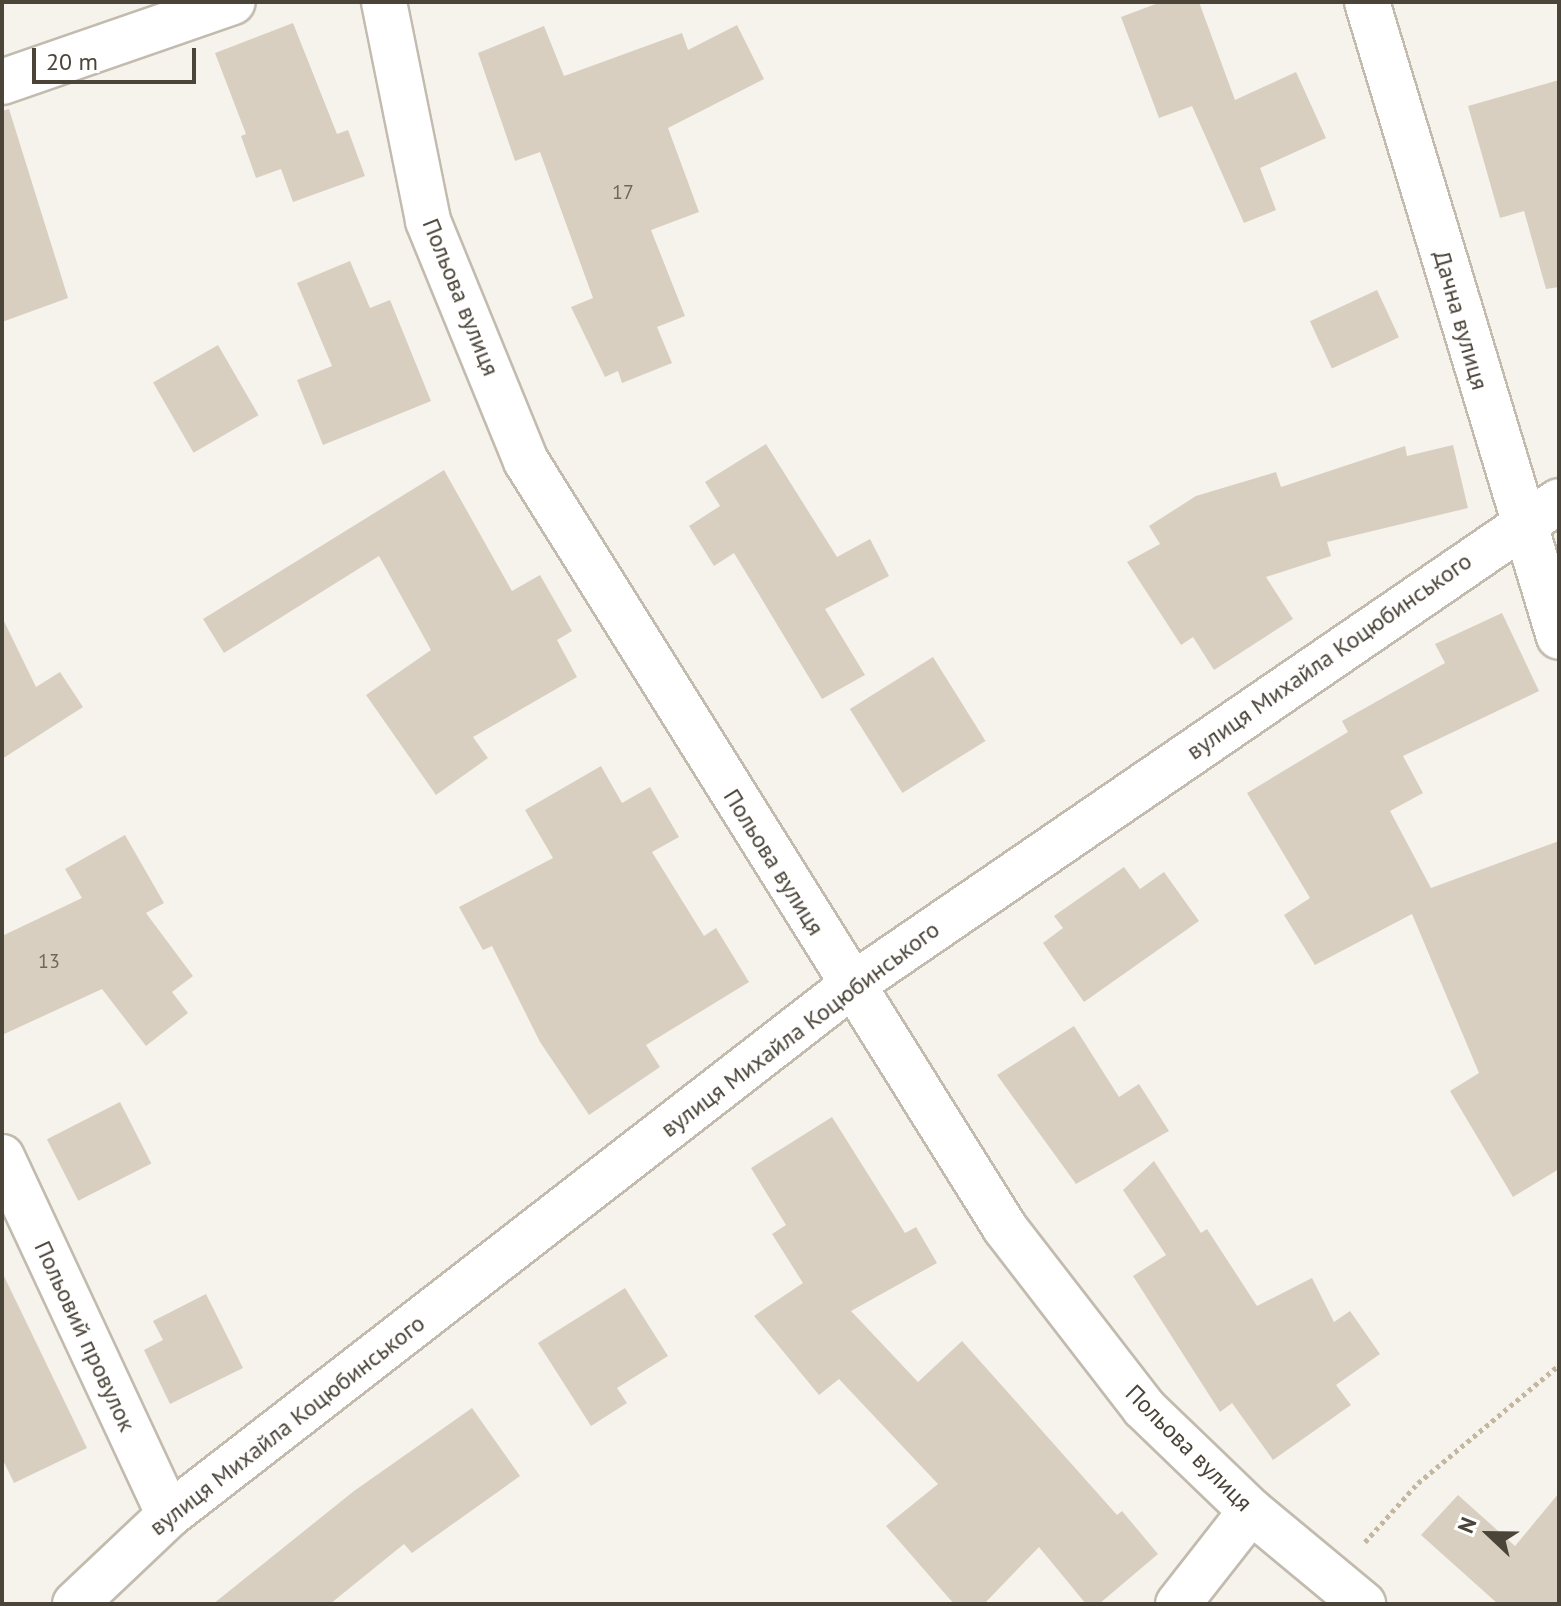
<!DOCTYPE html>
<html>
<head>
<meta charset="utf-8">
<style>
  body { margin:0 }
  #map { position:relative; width:1561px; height:1606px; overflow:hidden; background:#f6f3ec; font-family:"PT Sans",sans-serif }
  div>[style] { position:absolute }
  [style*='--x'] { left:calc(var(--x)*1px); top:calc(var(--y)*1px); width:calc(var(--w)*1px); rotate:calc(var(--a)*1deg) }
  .building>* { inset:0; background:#d8cfc1; transform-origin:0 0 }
  .path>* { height:5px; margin-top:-2.5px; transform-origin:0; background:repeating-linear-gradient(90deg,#c4b79f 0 4px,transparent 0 8px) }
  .roads { filter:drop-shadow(2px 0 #c2bbae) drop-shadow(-2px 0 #c2bbae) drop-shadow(0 2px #c2bbae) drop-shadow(0 -2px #c2bbae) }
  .minor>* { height:44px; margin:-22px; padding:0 22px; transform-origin:22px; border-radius:22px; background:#fff }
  span { translate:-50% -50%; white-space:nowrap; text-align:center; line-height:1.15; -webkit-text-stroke:8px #fff; paint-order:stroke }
  .number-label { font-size:20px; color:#6e675b }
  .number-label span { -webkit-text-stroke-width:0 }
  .street-label { font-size:24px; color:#4b4439 }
  .frame { position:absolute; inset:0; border:4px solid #4b4439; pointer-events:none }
  .north { position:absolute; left:1449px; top:1494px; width:80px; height:80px; -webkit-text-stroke:6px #fff; paint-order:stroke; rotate:292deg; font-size:22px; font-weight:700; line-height:32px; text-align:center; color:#4b4439 }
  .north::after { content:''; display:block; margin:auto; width:28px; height:36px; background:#4b4439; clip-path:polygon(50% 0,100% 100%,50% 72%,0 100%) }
  .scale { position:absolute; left:32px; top:48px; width:164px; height:36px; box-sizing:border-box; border:4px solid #4b4439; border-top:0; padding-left:10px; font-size:24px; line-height:28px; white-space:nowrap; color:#4b4439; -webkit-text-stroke:6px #fff; paint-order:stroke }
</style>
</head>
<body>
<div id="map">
  <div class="building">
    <i style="clip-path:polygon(1161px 2px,1199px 2px,1235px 100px,1296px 72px,1326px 138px,1260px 168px,1276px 210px,1244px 223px,1192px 106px,1159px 118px,1121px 17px)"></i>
    <i style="clip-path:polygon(293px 23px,337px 134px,348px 130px,365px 176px,293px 202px,281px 169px,256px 178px,241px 136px,246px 134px,215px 53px)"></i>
    <i style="clip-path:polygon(737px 25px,764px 79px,668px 128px,699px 212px,651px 230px,685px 316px,657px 327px,672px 363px,622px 383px,618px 371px,605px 377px,571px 307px,593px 298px,540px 152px,515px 161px,478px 53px,544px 26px,564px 76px,682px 33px,688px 50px)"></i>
    <i style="clip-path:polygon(1559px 80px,1559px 287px,1546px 289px,1524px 211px,1500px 218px,1468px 106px)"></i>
    <i style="clip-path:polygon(9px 109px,68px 298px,2px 322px,2px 111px)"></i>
    <i style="clip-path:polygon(350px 261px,370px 308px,390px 300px,431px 401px,323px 445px,297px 380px,332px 366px,297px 283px)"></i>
    <i style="left:1377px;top:290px;width:52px;height:74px;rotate:65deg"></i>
    <i style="left:218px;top:345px;width:81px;height:75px;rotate:60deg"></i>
    <i style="clip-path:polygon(766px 444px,837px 557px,870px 539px,889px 576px,825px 609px,865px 675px,822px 699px,734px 553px,714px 566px,689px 526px,720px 506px,705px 482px)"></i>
    <i style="clip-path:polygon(1453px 445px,1468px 508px,1327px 542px,1331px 556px,1266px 577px,1293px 619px,1214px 670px,1193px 637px,1181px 645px,1127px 562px,1160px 544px,1149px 526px,1196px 496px,1276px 472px,1281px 487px,1405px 446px,1407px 456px)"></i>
    <i style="clip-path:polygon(444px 470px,512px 591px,540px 575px,572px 631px,557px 640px,577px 677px,473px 737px,488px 758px,436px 795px,366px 695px,431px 650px,379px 556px,224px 653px,203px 619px)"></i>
    <i style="clip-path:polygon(1502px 613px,1539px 691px,1403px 756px,1423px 793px,1390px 811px,1431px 888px,1559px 841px,1559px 1169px,1513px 1197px,1450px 1091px,1479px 1073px,1412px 914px,1315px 965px,1284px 915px,1310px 898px,1247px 793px,1348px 732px,1342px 721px,1445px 663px,1435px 644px)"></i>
    <i style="clip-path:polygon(2px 617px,36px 687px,60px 672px,83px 707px,2px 759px)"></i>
    <i style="left:933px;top:657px;width:99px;height:98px;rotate:58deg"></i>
    <i style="clip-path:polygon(601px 766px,622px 803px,650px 787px,679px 837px,652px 852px,704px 936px,716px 928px,749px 982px,646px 1045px,660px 1067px,589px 1115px,540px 1042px,492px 946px,483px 950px,459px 907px,553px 858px,525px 810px)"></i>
    <i style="clip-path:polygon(125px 835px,164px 903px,146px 913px,193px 976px,172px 992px,188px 1013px,146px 1046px,102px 989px,2px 1035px,2px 936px,82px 898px,65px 869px)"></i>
    <i style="clip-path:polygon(1124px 867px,1140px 889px,1164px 872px,1199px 921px,1084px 1002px,1043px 943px,1063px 928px,1054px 916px)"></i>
    <i style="clip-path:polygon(1074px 1026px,1119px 1097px,1139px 1084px,1169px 1131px,1076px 1184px,997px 1075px)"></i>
    <i style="left:120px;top:1102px;width:69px;height:82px;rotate:63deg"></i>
    <i style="clip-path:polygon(832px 1117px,905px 1233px,916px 1227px,937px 1263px,851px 1311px,918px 1382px,962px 1341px,1117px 1515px,1122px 1511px,1158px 1554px,1099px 1604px,1086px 1604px,1039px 1547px,984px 1604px,954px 1604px,886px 1526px,938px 1484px,839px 1379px,819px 1395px,754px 1316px,803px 1283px,772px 1234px,786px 1225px,751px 1168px)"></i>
    <i style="clip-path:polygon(1154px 1161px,1201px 1233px,1207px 1229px,1257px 1306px,1312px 1278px,1334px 1322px,1350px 1311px,1380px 1354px,1336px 1385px,1351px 1405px,1273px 1460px,1232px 1403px,1220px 1412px,1133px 1276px,1166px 1255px,1123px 1190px)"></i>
    <i style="clip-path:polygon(2px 1272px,87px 1448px,14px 1483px,2px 1458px)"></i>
    <i style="clip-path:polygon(625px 1288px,668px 1356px,617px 1388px,627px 1403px,591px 1426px,538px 1343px)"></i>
    <i style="clip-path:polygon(206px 1294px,243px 1368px,170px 1404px,144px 1350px,163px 1340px,153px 1321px)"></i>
    <i style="clip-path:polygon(472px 1408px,520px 1476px,412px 1553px,404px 1544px,330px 1604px,213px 1604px,354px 1491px)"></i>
    <i style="clip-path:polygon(1559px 1493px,1559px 1604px,1498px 1604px,1421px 1535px,1458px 1495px,1515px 1546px)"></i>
  </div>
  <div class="path">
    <i style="--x:1365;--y:1542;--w:79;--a:-48.1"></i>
    <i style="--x:1418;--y:1483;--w:184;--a:-39.9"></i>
  </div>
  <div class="roads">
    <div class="minor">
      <i style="--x:384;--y:2;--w:223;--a:78.6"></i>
      <i style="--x:428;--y:221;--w:259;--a:67.8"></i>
      <i style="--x:526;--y:461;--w:904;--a:58.01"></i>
      <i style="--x:1005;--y:1228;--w:227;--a:52.3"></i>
      <i style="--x:1144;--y:1408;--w:149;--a:43.9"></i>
      <i style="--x:1251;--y:1511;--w:146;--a:39.7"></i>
      <i style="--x:1367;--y:2;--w:663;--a:73.18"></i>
      <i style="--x:2;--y:82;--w:244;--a:-19.1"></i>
      <i style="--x:2;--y:1157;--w:395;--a:65"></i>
      <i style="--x:75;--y:1604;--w:129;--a:-43.4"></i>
      <i style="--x:169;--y:1515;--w:863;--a:-37.8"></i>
      <i style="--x:851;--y:986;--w:858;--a:-34.41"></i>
      <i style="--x:1178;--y:1604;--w:118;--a:-51.9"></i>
    </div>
  </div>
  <div class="number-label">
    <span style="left:623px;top:192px">17</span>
    <span style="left:49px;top:961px">13</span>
  </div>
  <div class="street-label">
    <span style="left:461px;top:297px;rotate:68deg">Польова вулиця</span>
    <span style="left:1461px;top:320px;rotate:74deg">Дачна вулиця</span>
    <span style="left:1329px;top:656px;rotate:-35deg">вулиця Михайла Коцюбинського</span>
    <span style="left:774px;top:862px;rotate:58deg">Польова вулиця</span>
    <span style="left:800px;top:1029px;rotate:-37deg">вулиця Михайла Коцюбинського</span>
    <span style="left:85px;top:1336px;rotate:65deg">Польовий провулок</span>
    <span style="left:287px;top:1425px;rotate:-38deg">вулиця Михайла Коцюбинського</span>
    <span style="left:1189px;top:1448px;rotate:45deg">Польова вулиця</span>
  </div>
  <div class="frame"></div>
  <div class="north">N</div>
  <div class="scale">20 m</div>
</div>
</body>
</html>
